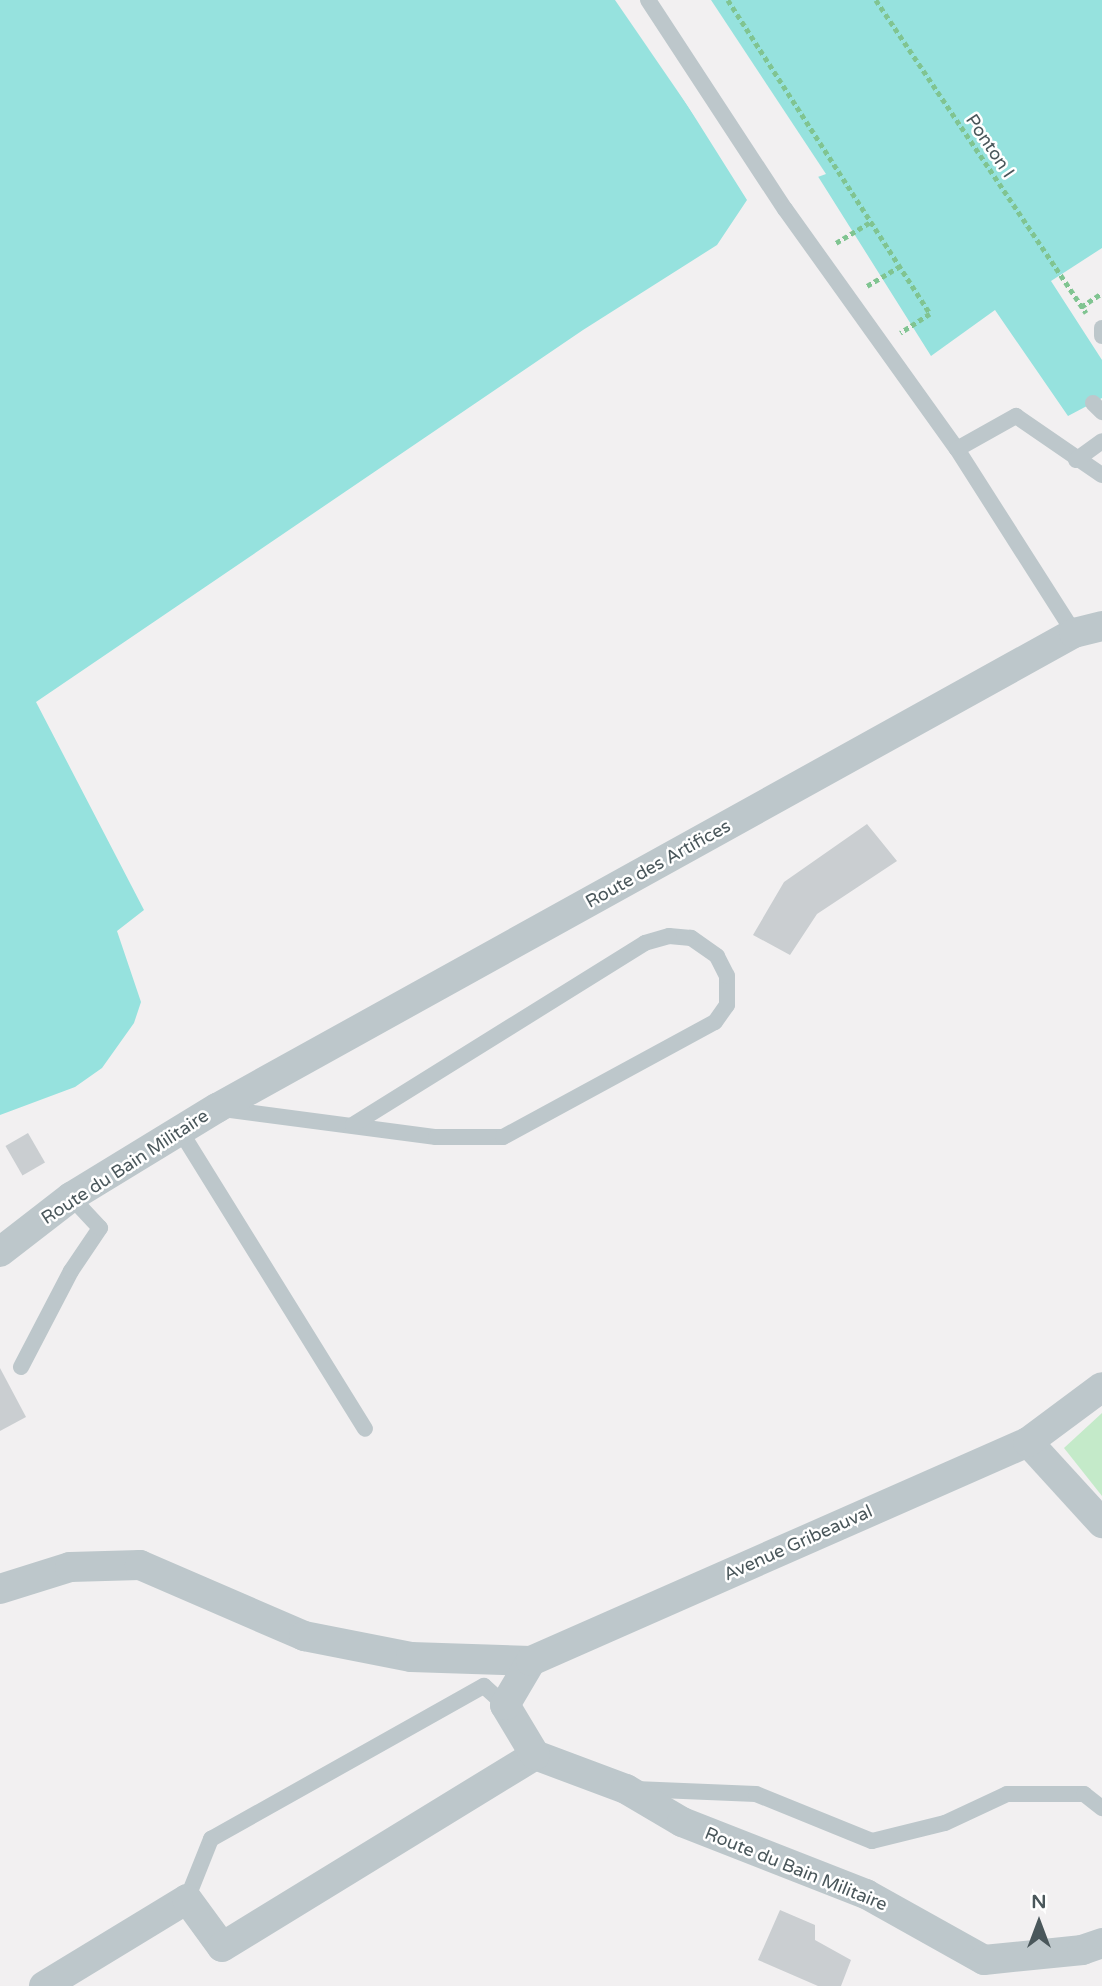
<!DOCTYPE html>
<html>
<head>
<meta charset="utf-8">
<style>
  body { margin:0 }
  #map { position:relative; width:1102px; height:1986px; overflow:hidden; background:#f2f0f1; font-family:"Varela Round",sans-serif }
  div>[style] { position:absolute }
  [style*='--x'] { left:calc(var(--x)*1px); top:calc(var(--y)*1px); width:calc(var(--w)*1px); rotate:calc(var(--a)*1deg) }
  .green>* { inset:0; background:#c4eac9 }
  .water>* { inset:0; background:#96e2de }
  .pier>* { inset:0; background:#f2f0f1 }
  .building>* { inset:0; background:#caced1; transform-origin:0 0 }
  .path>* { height:4.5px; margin-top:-2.25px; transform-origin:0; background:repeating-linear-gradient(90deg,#80c491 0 5px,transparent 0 8.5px) }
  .lane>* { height:16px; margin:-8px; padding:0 8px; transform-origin:8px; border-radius:8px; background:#bdc7cb }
  .street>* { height:30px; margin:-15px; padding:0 15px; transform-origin:15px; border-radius:15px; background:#bdc7cb }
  span { translate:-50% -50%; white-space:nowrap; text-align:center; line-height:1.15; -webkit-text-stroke:5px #fff; paint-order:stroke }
  .street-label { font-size:18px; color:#4a575b }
  .north { position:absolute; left:1004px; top:1888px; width:70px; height:70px; -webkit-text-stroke:5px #fff; paint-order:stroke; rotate:0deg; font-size:19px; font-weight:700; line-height:28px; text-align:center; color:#4a575b }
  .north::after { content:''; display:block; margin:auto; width:24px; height:32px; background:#4a575b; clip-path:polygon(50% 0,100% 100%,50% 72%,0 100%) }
</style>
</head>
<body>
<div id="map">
  <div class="green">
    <i style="clip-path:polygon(1102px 1413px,1102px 1496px,1064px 1448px)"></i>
  </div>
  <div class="water">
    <i style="clip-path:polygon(0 0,621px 0,747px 200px,717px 245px,583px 330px,36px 702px,144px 910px,117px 931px,141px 1002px,134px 1023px,102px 1068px,75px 1087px,0 1115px)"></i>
    <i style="clip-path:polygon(707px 0,1102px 0,1102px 248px,1051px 281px,1102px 360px,1102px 398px,1068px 416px,995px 310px,931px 356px)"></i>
  </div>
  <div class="pier">
    <i style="clip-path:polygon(615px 0,625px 0,644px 26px,751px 198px)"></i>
    <i style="clip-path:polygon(703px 0,711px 0,826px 174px,815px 178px)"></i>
  </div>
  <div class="building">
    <i style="clip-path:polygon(867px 824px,897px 861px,817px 914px,790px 955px,753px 935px,784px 882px)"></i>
    <i style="left:28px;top:1133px;width:34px;height:26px;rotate:60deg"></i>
    <i style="clip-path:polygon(0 1368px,26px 1417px,0 1431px)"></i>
    <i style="clip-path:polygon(780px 1910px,815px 1925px,815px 1940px,851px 1960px,841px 1986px,818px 1986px,758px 1960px)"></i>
  </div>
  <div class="path">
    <i style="--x:728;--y:0;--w:373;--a:57.2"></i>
    <i style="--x:930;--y:314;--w:35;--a:147"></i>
    <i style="--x:876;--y:0;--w:377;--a:56.1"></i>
    <i style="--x:836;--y:243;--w:42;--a:-31.4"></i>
    <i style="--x:867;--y:286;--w:39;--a:-31"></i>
    <i style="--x:1081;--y:307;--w:25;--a:-34"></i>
  </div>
  <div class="lane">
    <i style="--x:648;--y:0;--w:250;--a:56.8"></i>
    <i style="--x:785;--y:209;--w:295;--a:54.4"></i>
    <i style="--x:957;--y:449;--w:218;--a:57.5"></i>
    <i style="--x:1102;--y:328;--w:8;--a:90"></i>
    <i style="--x:1093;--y:403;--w:13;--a:45"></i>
    <i style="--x:957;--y:449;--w:68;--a:-29.2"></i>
    <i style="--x:1016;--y:416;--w:104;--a:34.5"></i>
    <i style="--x:1076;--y:460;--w:32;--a:-36"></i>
    <i style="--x:223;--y:1109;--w:215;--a:7.5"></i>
    <i style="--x:436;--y:1137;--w:67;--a:0"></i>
    <i style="--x:503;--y:1137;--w:241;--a:-28.5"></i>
    <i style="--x:715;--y:1022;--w:21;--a:-55"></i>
    <i style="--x:727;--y:1005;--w:29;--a:-90"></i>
    <i style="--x:727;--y:976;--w:22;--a:-117"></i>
    <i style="--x:717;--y:956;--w:32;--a:-145"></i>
    <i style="--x:691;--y:938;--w:22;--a:-175"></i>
    <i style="--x:669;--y:936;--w:25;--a:164"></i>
    <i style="--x:645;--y:943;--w:344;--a:148.1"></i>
    <i style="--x:181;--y:1132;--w:349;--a:58.2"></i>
    <i style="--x:21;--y:1367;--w:108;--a:-62.5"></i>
    <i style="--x:71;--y:1271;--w:52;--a:-56"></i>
    <i style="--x:100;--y:1228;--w:42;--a:-133.1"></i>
    <i style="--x:635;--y:1789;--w:121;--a:2.4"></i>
    <i style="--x:756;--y:1794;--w:125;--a:22.1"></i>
    <i style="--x:872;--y:1841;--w:75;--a:-13.9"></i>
    <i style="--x:945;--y:1823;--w:68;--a:-25.1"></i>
    <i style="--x:1007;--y:1794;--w:77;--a:0"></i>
    <i style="--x:1084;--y:1794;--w:23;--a:38"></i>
    <i style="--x:187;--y:1899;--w:65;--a:-68.2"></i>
    <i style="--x:211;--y:1839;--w:313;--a:-29.3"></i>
    <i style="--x:484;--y:1686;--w:28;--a:42"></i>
  </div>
  <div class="street">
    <i style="--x:0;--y:1252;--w:90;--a:-37.8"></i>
    <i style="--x:71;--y:1197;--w:171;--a:-31.4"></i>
    <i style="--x:217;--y:1108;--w:980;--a:-29"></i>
    <i style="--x:1074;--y:633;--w:29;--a:-14"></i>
    <i style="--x:1028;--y:1442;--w:110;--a:47.6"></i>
    <i style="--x:0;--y:1589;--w:73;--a:-17.4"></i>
    <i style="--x:70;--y:1567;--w:70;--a:-1.6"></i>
    <i style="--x:140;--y:1565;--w:179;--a:23.4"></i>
    <i style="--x:304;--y:1636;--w:109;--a:11.1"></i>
    <i style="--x:411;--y:1657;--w:120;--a:1.9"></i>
    <i style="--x:535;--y:1755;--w:97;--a:20.5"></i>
    <i style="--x:626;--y:1789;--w:65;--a:30.5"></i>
    <i style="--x:682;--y:1822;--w:198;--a:21.4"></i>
    <i style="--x:866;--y:1894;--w:135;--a:29.2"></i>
    <i style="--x:984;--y:1960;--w:99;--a:-5.8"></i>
    <i style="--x:1082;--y:1950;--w:21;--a:-19"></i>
    <i style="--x:44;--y:1986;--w:167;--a:-31.3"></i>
    <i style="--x:187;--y:1899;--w:59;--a:53.9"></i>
    <i style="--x:222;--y:1947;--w:367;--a:-31.5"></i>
    <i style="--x:535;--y:1755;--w:58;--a:-121"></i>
    <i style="--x:505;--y:1705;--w:51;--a:-59.4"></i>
    <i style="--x:531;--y:1661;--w:543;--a:-23.78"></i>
    <i style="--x:1028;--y:1442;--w:92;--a:-36.6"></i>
  </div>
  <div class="street-label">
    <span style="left:990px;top:146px;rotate:56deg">Ponton I</span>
    <span style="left:658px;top:864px;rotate:-29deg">Route des Artifices</span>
    <span style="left:125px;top:1167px;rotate:-33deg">Route du Bain Militaire</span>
    <span style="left:798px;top:1543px;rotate:-24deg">Avenue Gribeauval</span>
    <span style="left:796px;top:1869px;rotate:22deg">Route du Bain Militaire</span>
  </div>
  <div class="north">N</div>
</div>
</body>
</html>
